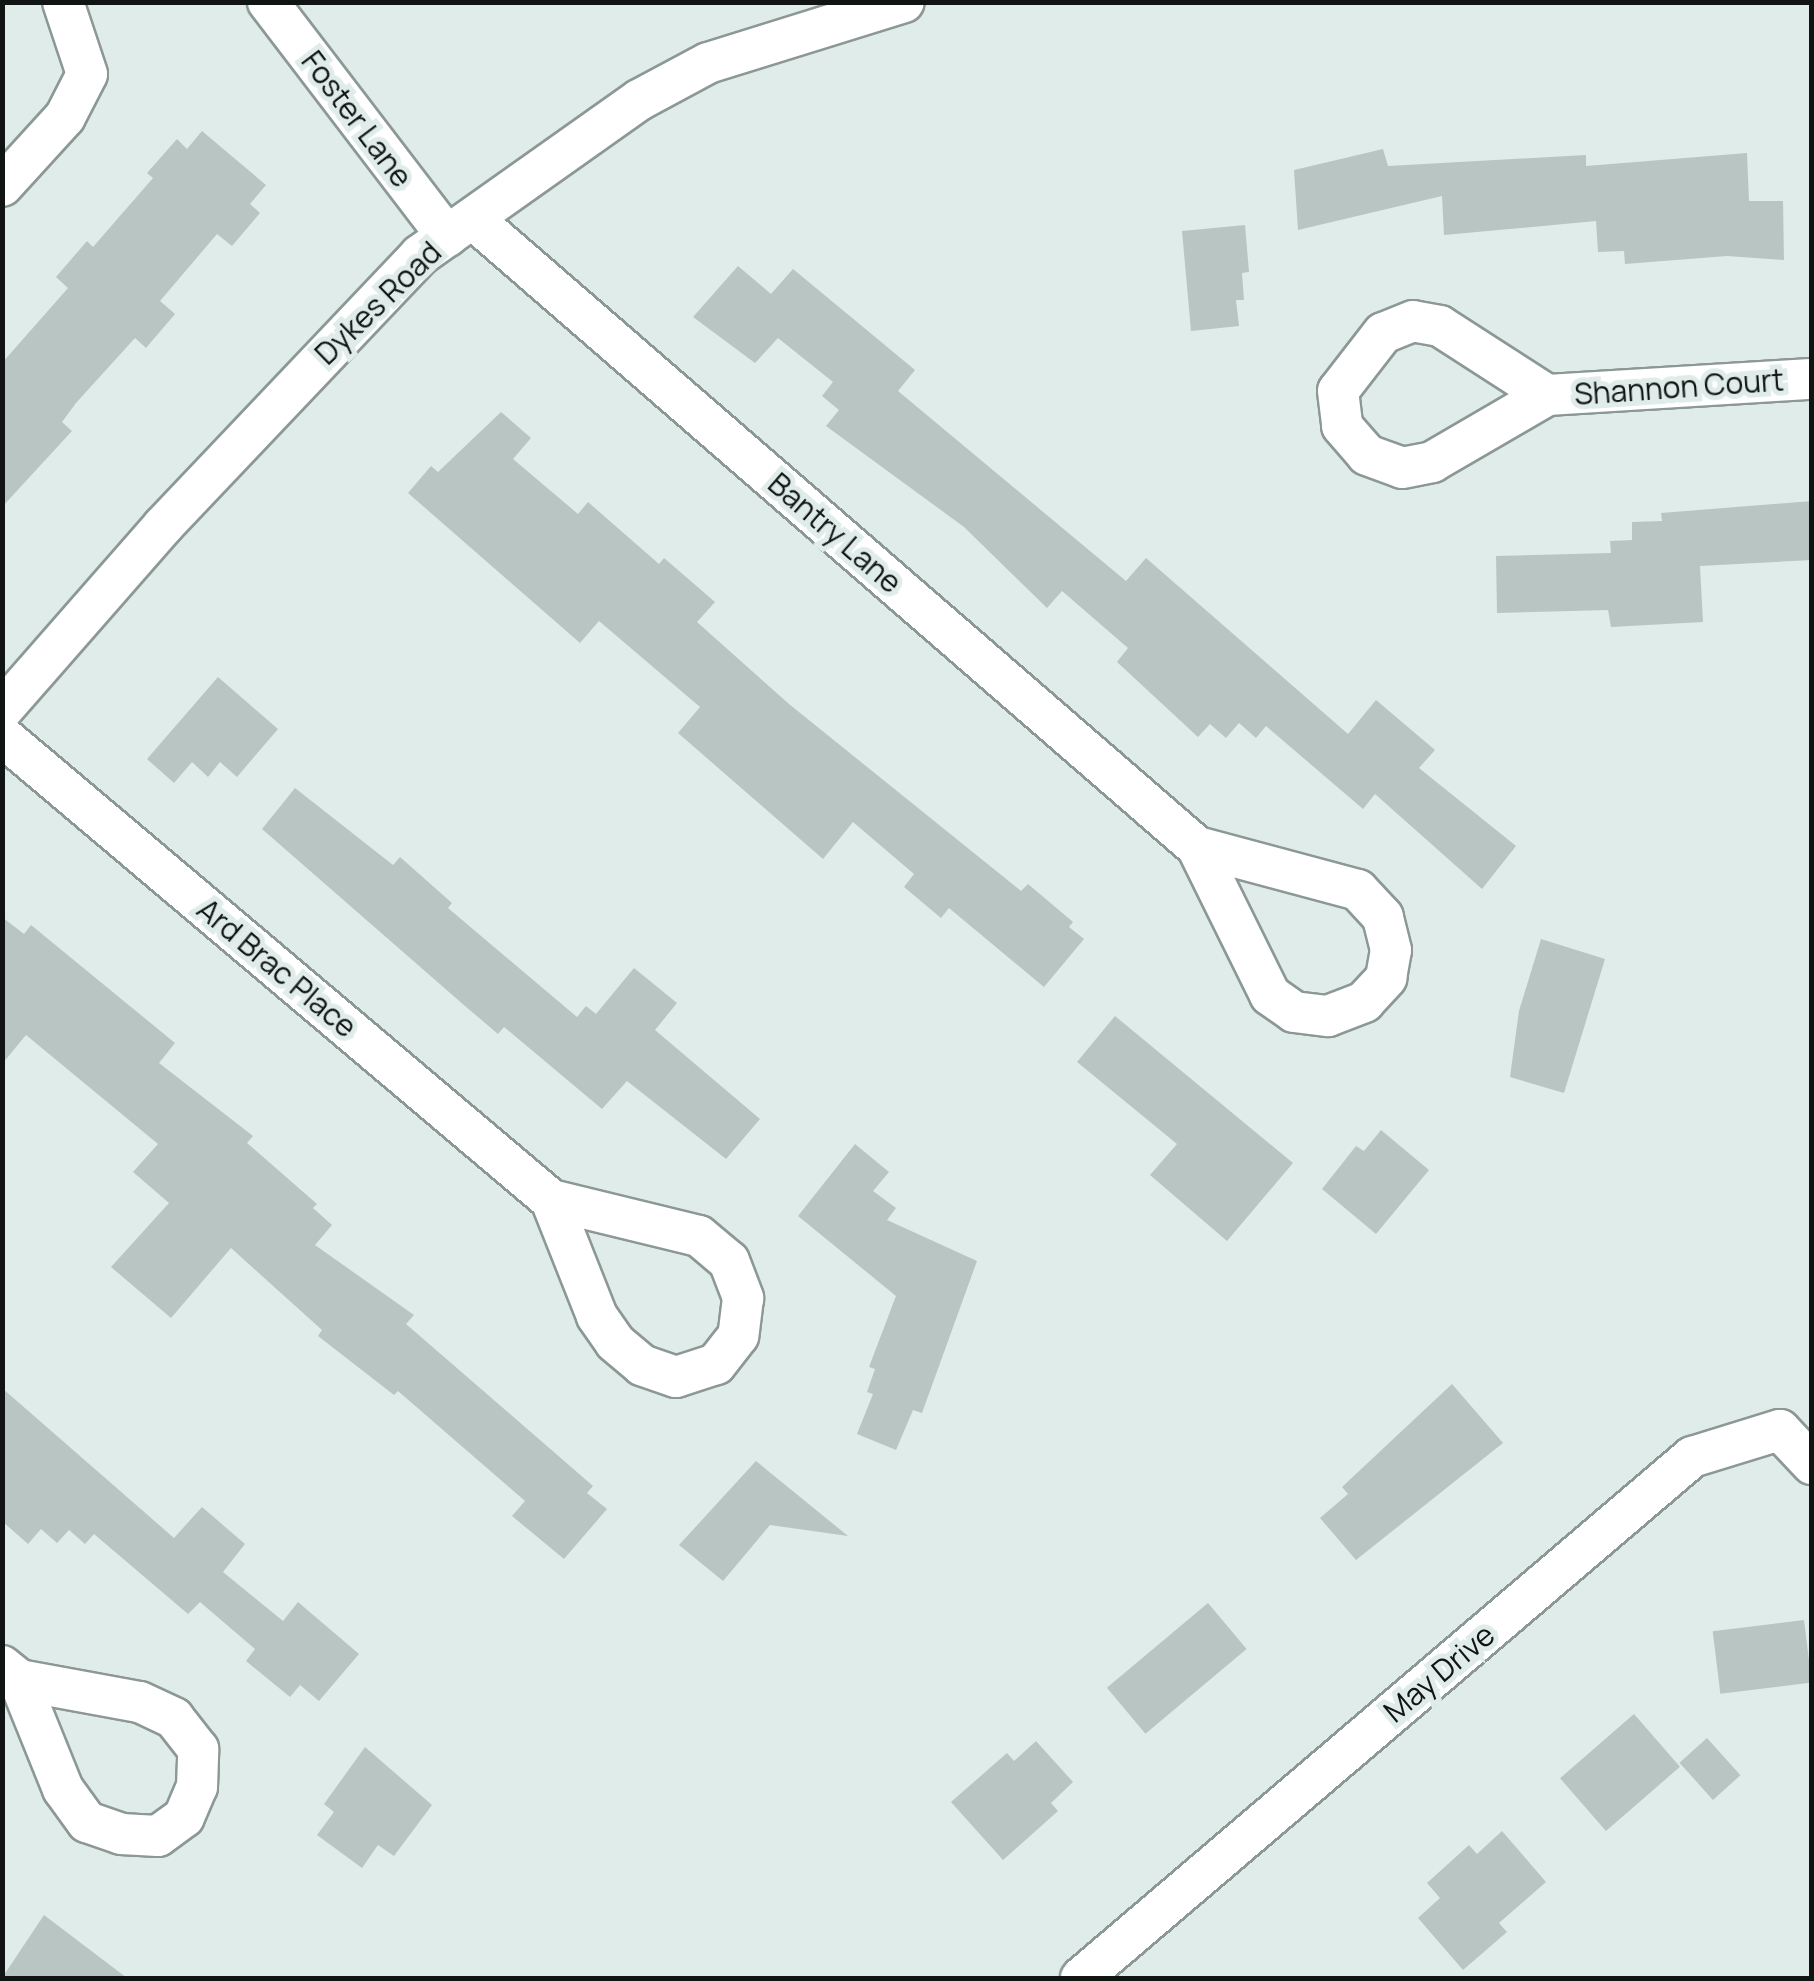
<!DOCTYPE html>
<html>
<head>
<meta charset="utf-8">
<style>
  body { margin:0 }
  #map { position:relative; width:1814px; height:1981px; overflow:hidden; background:#dfece9; font-family:Manrope,sans-serif }
  div>[style] { position:absolute }
  [style*='--x'] { left:calc(var(--x)*1px); top:calc(var(--y)*1px); width:calc(var(--w)*1px); rotate:calc(var(--a)*1deg) }
  .building>* { inset:0; background:#b9c5c3; transform-origin:0 0 }
  .roads { filter:drop-shadow(2px 0 #8c9896) drop-shadow(-2px 0 #8c9896) drop-shadow(0 2px #8c9896) drop-shadow(0 -2px #8c9896) }
  .street>* { height:40px; margin:-20px; padding:0 20px; transform-origin:20px; border-radius:20px; background:#fff }
  span { translate:-50% -50%; white-space:nowrap; text-align:center; line-height:1.15; -webkit-text-stroke:10px #dfece9; paint-order:stroke }
  .street-label { font-size:30px; color:#101413 }
  .frame { position:absolute; inset:0; border:5px solid #101413; pointer-events:none }
</style>
</head>
<body>
<div id="map">
  <div class="building">
    <i style="clip-path:polygon(202px 131px,266px 185px,250px 204px,260px 213px,232px 246px,217px 234px,160px 301px,175px 314px,146px 348px,135px 338px,76px 403px,62px 422px,72px 431px,2px 507px,2px 363px,68px 288px,56px 277px,87px 241px,93px 247px,153px 178px,147px 173px,177px 139px,187px 149px)"></i>
    <i style="clip-path:polygon(1383px 149px,1388px 166px,1586px 155px,1586px 166px,1747px 153px,1749px 201px,1783px 201px,1784px 260px,1727px 256px,1625px 264px,1624px 251px,1598px 252px,1596px 221px,1444px 235px,1442px 196px,1298px 230px,1294px 170px)"></i>
    <i style="clip-path:polygon(1245px 225px,1249px 272px,1242px 273px,1244px 300px,1236px 300px,1239px 326px,1191px 331px,1182px 231px)"></i>
    <i style="clip-path:polygon(738px 266px,771px 294px,793px 269px,915px 370px,898px 391px,1126px 581px,1146px 558px,1348px 734px,1376px 700px,1435px 750px,1419px 768px,1516px 846px,1482px 889px,1375px 794px,1363px 809px,1266px 726px,1256px 738px,1239px 723px,1226px 738px,1210px 724px,1198px 737px,1117px 662px,1128px 648px,1062px 591px,1047px 608px,964px 527px,826px 426px,839px 410px,822px 396px,833px 382px,778px 338px,755px 363px,693px 317px)"></i>
    <i style="clip-path:polygon(501px 412px,531px 438px,513px 459px,578px 514px,588px 502px,659px 564px,664px 558px,715px 602px,697px 622px,789px 704px,1021px 891px,1028px 884px,1073px 922px,1069px 927px,1084px 939px,1044px 987px,949px 908px,941px 918px,904px 887px,914px 874px,853px 822px,823px 859px,678px 733px,700px 707px,599px 621px,580px 643px,408px 493px,431px 466px,438px 472px)"></i>
    <i style="clip-path:polygon(1812px 501px,1812px 560px,1700px 566px,1703px 622px,1611px 627px,1608px 610px,1497px 613px,1496px 556px,1611px 553px,1610px 541px,1632px 540px,1632px 522px,1662px 521px,1661px 513px)"></i>
    <i style="clip-path:polygon(218px 677px,278px 729px,237px 777px,220px 762px,208px 777px,192px 762px,174px 783px,147px 759px)"></i>
    <i style="clip-path:polygon(295px 788px,393px 865px,400px 857px,452px 903px,448px 908px,577px 1017px,586px 1006px,596px 1014px,634px 968px,677px 1003px,655px 1030px,760px 1119px,726px 1159px,627px 1081px,602px 1109px,504px 1027px,498px 1034px,465px 1006px,262px 829px)"></i>
    <i style="clip-path:polygon(2px 917px,24px 934px,31px 925px,175px 1043px,159px 1063px,253px 1136px,247px 1143px,317px 1204px,313px 1208px,332px 1225px,315px 1245px,414px 1315px,406px 1324px,593px 1486px,587px 1493px,607px 1509px,564px 1559px,512px 1516px,525px 1501px,398px 1391px,394px 1395px,318px 1336px,322px 1330px,231px 1248px,171px 1318px,111px 1267px,169px 1203px,133px 1172px,158px 1144px,26px 1035px,2px 1064px)"></i>
    <i style="clip-path:polygon(1541px 939px,1605px 959px,1564px 1093px,1510px 1077px,1519px 1011px)"></i>
    <i style="clip-path:polygon(1115px 1016px,1293px 1163px,1227px 1241px,1150px 1175px,1177px 1144px,1077px 1062px)"></i>
    <i style="clip-path:polygon(1381px 1130px,1429px 1170px,1376px 1234px,1322px 1189px,1356px 1146px,1364px 1151px)"></i>
    <i style="clip-path:polygon(855px 1144px,889px 1172px,873px 1191px,896px 1208px,887px 1220px,977px 1261px,922px 1413px,913px 1410px,896px 1450px,857px 1434px,873px 1394px,867px 1392px,875px 1369px,869px 1367px,896px 1296px,798px 1216px)"></i>
    <i style="clip-path:polygon(1452px 1384px,1503px 1443px,1356px 1560px,1320px 1518px,1348px 1494px,1342px 1487px)"></i>
    <i style="clip-path:polygon(2px 1388px,174px 1538px,202px 1507px,245px 1544px,223px 1572px,283px 1621px,298px 1602px,359px 1654px,319px 1701px,300px 1685px,290px 1697px,246px 1661px,255px 1649px,200px 1602px,188px 1614px,94px 1534px,85px 1544px,69px 1530px,57px 1543px,41px 1529px,28px 1544px,2px 1521px)"></i>
    <i style="clip-path:polygon(756px 1461px,848px 1536px,770px 1525px,723px 1581px,679px 1545px)"></i>
    <i style="left:1208px;top:1603px;width:60px;height:132px;rotate:50deg"></i>
    <i style="left:1804px;top:1620px;width:63px;height:92px;rotate:83deg"></i>
    <i style="left:1634px;top:1714px;width:70px;height:98px;rotate:49deg"></i>
    <i style="left:1707px;top:1738px;width:50px;height:37px;rotate:48deg"></i>
    <i style="clip-path:polygon(1036px 1741px,1073px 1782px,1051px 1803px,1058px 1811px,1003px 1860px,951px 1802px,1007px 1753px,1014px 1761px)"></i>
    <i style="clip-path:polygon(365px 1747px,432px 1805px,394px 1856px,378px 1845px,362px 1868px,317px 1835px,334px 1812px,324px 1804px)"></i>
    <i style="clip-path:polygon(1502px 1831px,1546px 1882px,1499px 1923px,1507px 1932px,1463px 1970px,1418px 1918px,1440px 1898px,1427px 1883px,1469px 1845px,1477px 1854px)"></i>
    <i style="clip-path:polygon(44px 1915px,127px 1978px,2px 1978px)"></i>
  </div>
  <div class="roads">
    <div class="street">
      <i style="--x:268;--y:2;--w:295;--a:52.6"></i>
      <i style="--x:2;--y:186;--w:93;--a:-47.6"></i>
      <i style="--x:65;--y:117;--w:48;--a:-62.9"></i>
      <i style="--x:87;--y:74;--w:76;--a:-108.4"></i>
      <i style="--x:473;--y:219;--w:958;--a:40.94"></i>
      <i style="--x:1197;--y:847;--w:165;--a:63.7"></i>
      <i style="--x:1270;--y:995;--w:29;--a:35"></i>
      <i style="--x:1294;--y:1012;--w:34;--a:7"></i>
      <i style="--x:1328;--y:1016;--w:39;--a:-21"></i>
      <i style="--x:1364;--y:1002;--w:33;--a:-47"></i>
      <i style="--x:1386;--y:978;--w:28;--a:-80"></i>
      <i style="--x:1391;--y:950;--w:34;--a:-104"></i>
      <i style="--x:1383;--y:917;--w:37;--a:-133"></i>
      <i style="--x:1358;--y:890;--w:167;--a:-165"></i>
      <i style="--x:1547;--y:395;--w:127;--a:-147.2"></i>
      <i style="--x:1440;--y:326;--w:27;--a:-170"></i>
      <i style="--x:1413;--y:321;--w:32;--a:158"></i>
      <i style="--x:1383;--y:333;--w:73;--a:127.8"></i>
      <i style="--x:1338;--y:391;--w:35;--a:83"></i>
      <i style="--x:1342;--y:426;--w:38;--a:49"></i>
      <i style="--x:1367;--y:455;--w:37;--a:20"></i>
      <i style="--x:1402;--y:468;--w:31;--a:-11"></i>
      <i style="--x:1432;--y:462;--w:133;--a:-30.2"></i>
      <i style="--x:1547;--y:395;--w:265;--a:-3.5"></i>
      <i style="--x:2;--y:710;--w:244;--a:-48.8"></i>
      <i style="--x:163;--y:526;--w:373;--a:-46.5"></i>
      <i style="--x:420;--y:255;--w:268;--a:-35.3"></i>
      <i style="--x:639;--y:100;--w:78;--a:-28.2"></i>
      <i style="--x:708;--y:63;--w:205;--a:-17.3"></i>
      <i style="--x:2;--y:736;--w:719;--a:40.2"></i>
      <i style="--x:551;--y:1200;--w:152;--a:13.7"></i>
      <i style="--x:699;--y:1236;--w:39;--a:40"></i>
      <i style="--x:729;--y:1261;--w:40;--a:69"></i>
      <i style="--x:743;--y:1298;--w:38;--a:97"></i>
      <i style="--x:738;--y:1336;--w:36;--a:128"></i>
      <i style="--x:716;--y:1364;--w:42;--a:162"></i>
      <i style="--x:676;--y:1377;--w:36;--a:-161"></i>
      <i style="--x:642;--y:1365;--w:35;--a:-140"></i>
      <i style="--x:615;--y:1342;--w:32;--a:-125"></i>
      <i style="--x:597;--y:1316;--w:125;--a:-111.6"></i>
      <i style="--x:2;--y:1666;--w:22;--a:39"></i>
      <i style="--x:19;--y:1680;--w:118;--a:68"></i>
      <i style="--x:63;--y:1789;--w:41;--a:54"></i>
      <i style="--x:87;--y:1822;--w:36;--a:19"></i>
      <i style="--x:121;--y:1834;--w:37;--a:3"></i>
      <i style="--x:158;--y:1836;--w:32;--a:-36"></i>
      <i style="--x:184;--y:1817;--w:33;--a:-67"></i>
      <i style="--x:197;--y:1787;--w:38;--a:-88"></i>
      <i style="--x:198;--y:1749;--w:39;--a:-128"></i>
      <i style="--x:174;--y:1718;--w:38;--a:-155"></i>
      <i style="--x:139;--y:1702;--w:122;--a:-169.6"></i>
      <i style="--x:1081;--y:1978;--w:803;--a:-40.45"></i>
      <i style="--x:1692;--y:1457;--w:92;--a:-17.1"></i>
      <i style="--x:1780;--y:1430;--w:47;--a:46.7"></i>
    </div>
  </div>
  <div class="street-label">
    <span style="left:357px;top:119px;rotate:53deg">Foster Lane</span>
    <span style="left:378px;top:303px;rotate:-44deg">Dykes Road</span>
    <span style="left:1679px;top:387px;rotate:-4deg">Shannon Court</span>
    <span style="left:835px;top:533px;rotate:41deg">Bantry Lane</span>
    <span style="left:277px;top:968px;rotate:40deg">Ard Brac Place</span>
    <span style="left:1439px;top:1673px;rotate:-40deg">May Drive</span>
  </div>
  <div class="frame"></div>
</div>
</body>
</html>
